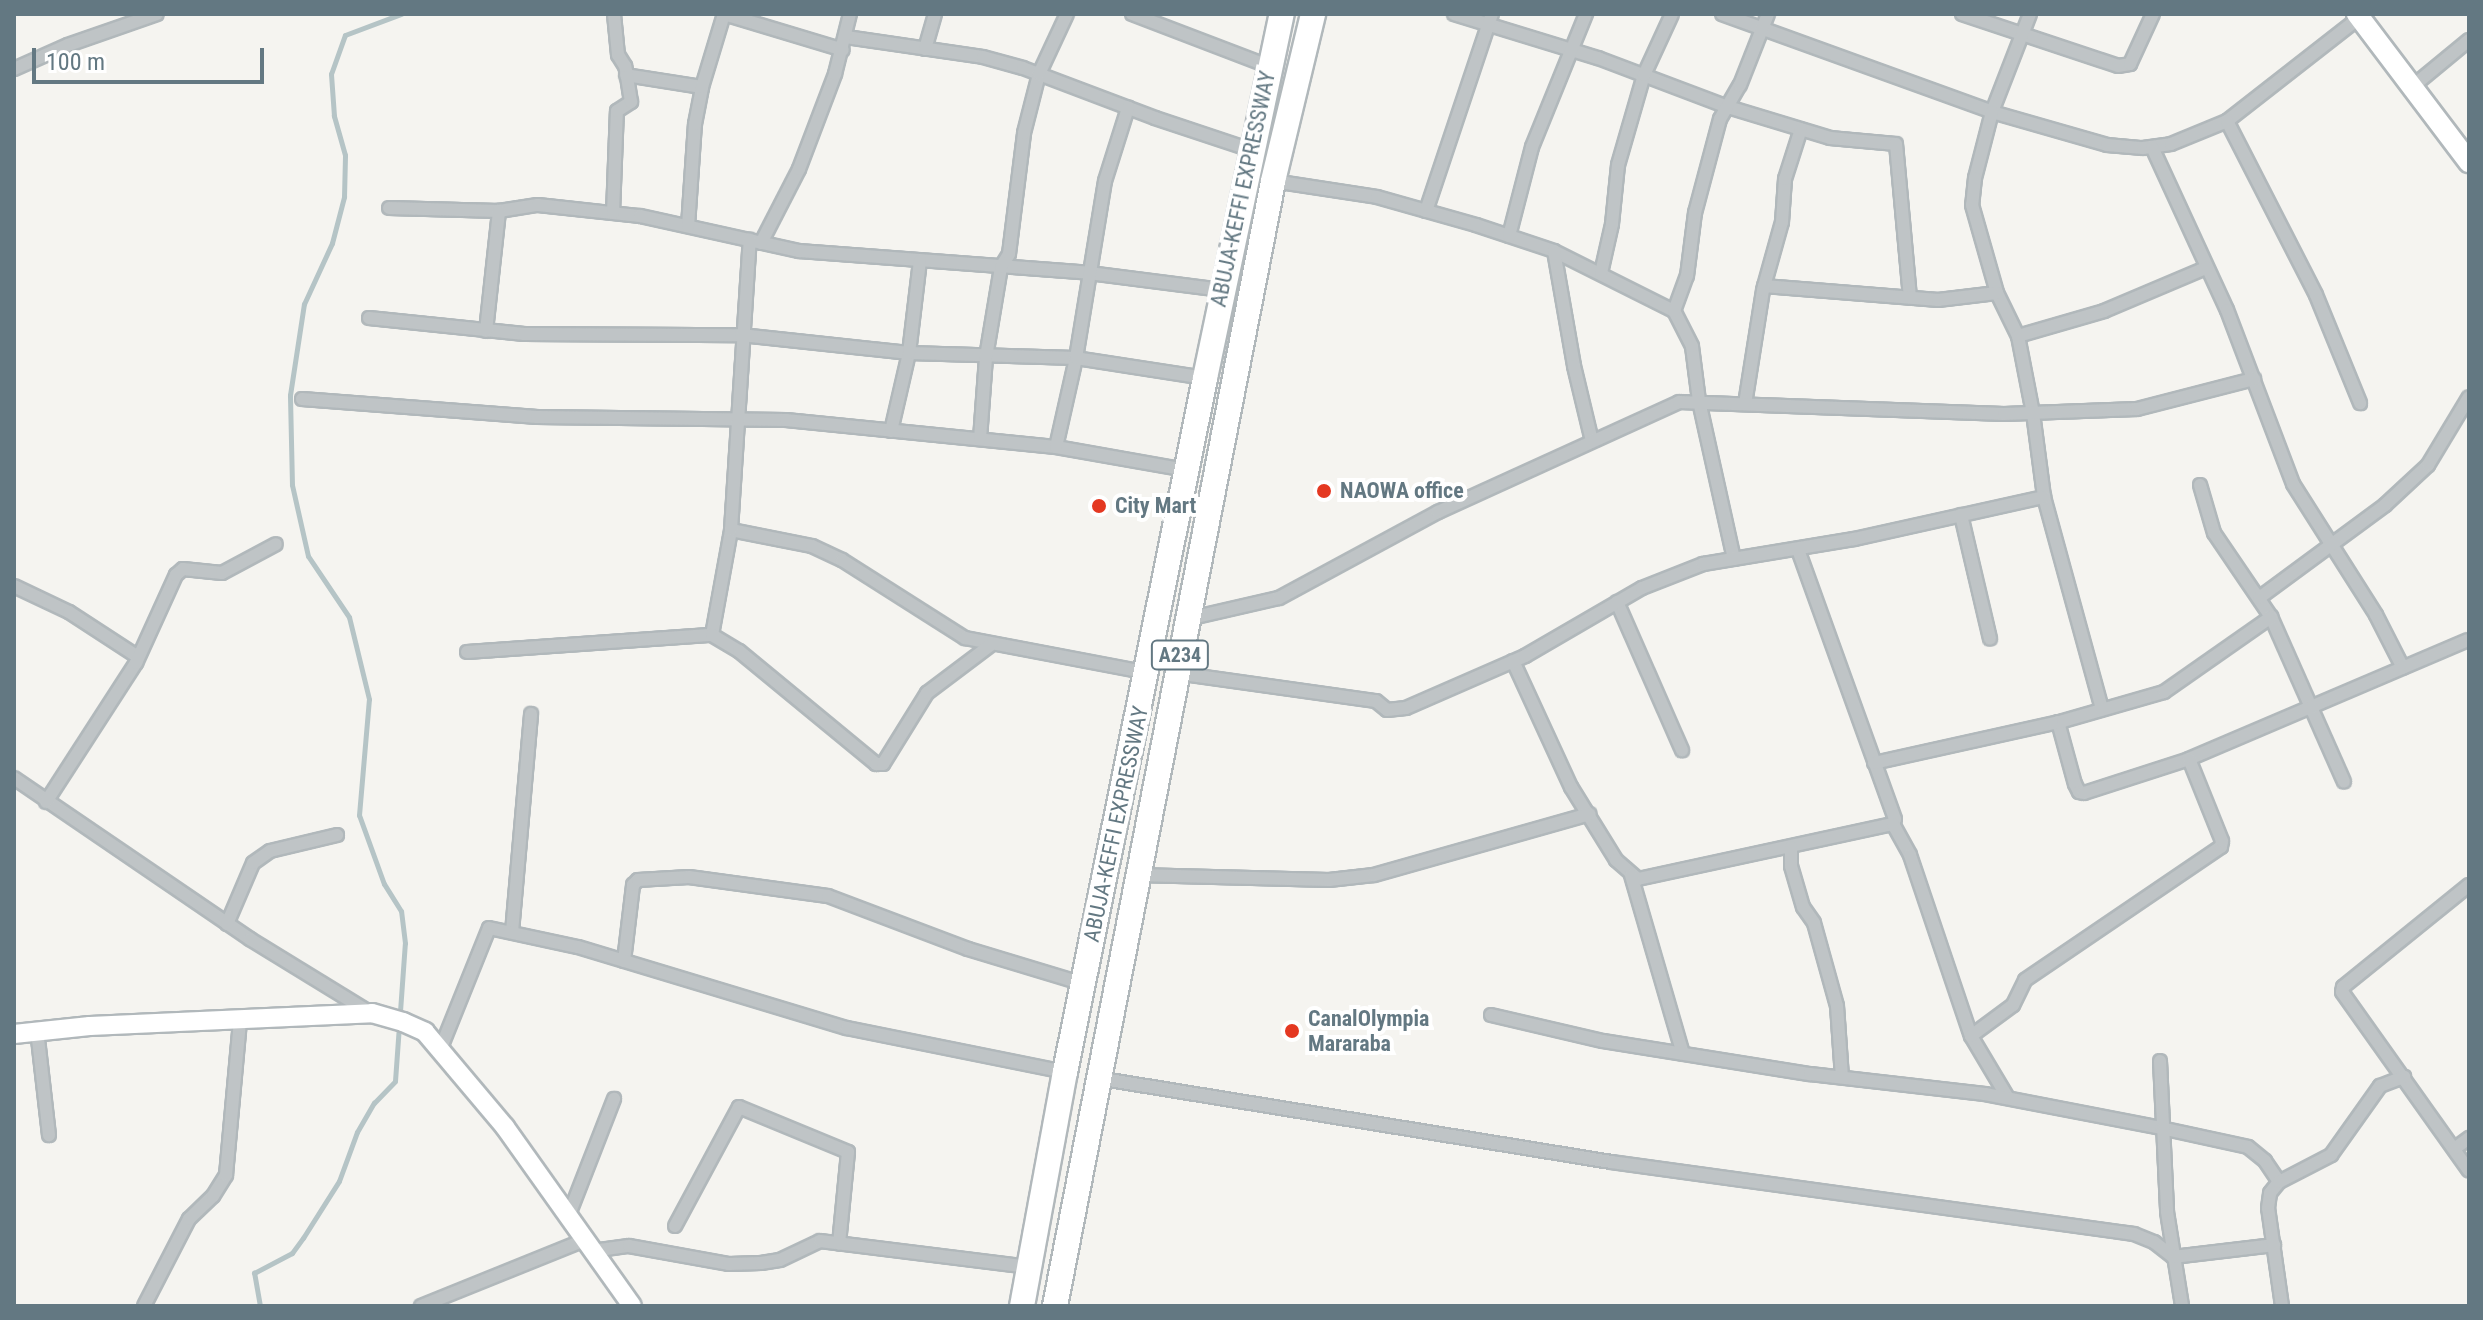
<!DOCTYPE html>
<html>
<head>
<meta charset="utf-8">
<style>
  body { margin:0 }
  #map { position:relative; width:2483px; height:1320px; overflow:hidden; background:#f5f4f0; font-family:"Roboto Condensed",sans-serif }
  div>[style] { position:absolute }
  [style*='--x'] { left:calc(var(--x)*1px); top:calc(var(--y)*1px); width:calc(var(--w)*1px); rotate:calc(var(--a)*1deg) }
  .stream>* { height:5px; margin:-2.5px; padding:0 2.5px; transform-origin:2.5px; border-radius:2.5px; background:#b5c4c6 }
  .roads { filter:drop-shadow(2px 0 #b1b8bb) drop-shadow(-2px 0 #b1b8bb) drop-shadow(0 2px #b1b8bb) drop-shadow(0 -2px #b1b8bb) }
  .street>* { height:12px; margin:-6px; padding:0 6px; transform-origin:6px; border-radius:6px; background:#bfc4c6 }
  .secondary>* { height:18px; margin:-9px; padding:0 9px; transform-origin:9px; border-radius:9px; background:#fff }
  .primary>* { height:20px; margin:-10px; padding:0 10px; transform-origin:10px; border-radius:10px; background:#fff }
  .highway>* { height:24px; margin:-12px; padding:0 12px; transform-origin:12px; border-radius:12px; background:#fff }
  .dots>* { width:22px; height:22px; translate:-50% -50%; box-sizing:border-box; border:4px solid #fff; border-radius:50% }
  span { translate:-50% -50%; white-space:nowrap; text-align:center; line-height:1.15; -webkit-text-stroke:8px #fff; paint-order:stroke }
  .shield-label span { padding:2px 6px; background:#fff; border:2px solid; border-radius:6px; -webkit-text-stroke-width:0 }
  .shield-label { font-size:20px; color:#637882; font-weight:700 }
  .street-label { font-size:22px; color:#637882 }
  .poi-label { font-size:22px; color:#637882; font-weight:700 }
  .left { translate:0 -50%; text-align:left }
  .frame { position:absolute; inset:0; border:16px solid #637882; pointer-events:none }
  .scale { position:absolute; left:32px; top:48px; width:232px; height:36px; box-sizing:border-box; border:4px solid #637882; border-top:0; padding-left:10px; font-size:24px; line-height:28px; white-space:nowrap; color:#637882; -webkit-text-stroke:6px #fff; paint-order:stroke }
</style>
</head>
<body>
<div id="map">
  <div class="stream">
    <i style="--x:260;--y:1306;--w:34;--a:-100"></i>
    <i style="--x:254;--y:1273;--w:43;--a:-27.8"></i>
    <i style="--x:292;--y:1253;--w:19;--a:-54"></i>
    <i style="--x:303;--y:1238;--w:67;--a:-57.7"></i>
    <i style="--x:339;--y:1181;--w:52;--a:-69.8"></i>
    <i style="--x:357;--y:1132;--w:34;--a:-60"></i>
    <i style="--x:374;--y:1103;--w:30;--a:-46"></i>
    <i style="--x:395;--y:1081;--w:138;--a:-85.9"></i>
    <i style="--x:405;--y:943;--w:32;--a:-97"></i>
    <i style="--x:401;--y:911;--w:32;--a:-122"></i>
    <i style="--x:384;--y:884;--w:73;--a:-109.9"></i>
    <i style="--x:359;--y:815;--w:116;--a:-85.1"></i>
    <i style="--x:369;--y:699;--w:84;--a:-103.7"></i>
    <i style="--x:349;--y:617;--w:73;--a:-123.9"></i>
    <i style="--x:308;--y:556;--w:73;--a:-102.7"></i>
    <i style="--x:292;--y:485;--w:90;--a:-91.3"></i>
    <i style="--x:290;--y:395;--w:92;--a:-81.3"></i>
    <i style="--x:304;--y:304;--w:67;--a:-65.3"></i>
    <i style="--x:332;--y:243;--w:48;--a:-75.4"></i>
    <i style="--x:344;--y:197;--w:42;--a:-88.6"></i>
    <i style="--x:345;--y:155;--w:41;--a:-105.8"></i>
    <i style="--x:334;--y:116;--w:42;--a:-94.1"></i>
    <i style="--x:331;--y:74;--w:41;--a:-70.3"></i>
    <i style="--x:345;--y:35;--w:60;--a:-20.6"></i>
  </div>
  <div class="roads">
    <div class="street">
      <i style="--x:724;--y:14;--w:124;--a:16.8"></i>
      <i style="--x:1132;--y:14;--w:146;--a:20.9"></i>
      <i style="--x:1454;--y:14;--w:151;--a:17"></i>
      <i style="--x:1598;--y:58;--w:139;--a:20.7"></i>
      <i style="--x:1728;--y:107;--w:107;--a:16.9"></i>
      <i style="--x:1830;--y:138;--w:66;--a:5.2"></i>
      <i style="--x:1896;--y:144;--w:154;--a:84.8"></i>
      <i style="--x:1722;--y:14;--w:287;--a:19.9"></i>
      <i style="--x:1992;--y:112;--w:120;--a:16"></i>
      <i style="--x:2107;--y:145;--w:36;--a:5"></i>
      <i style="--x:2143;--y:148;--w:28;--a:-8"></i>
      <i style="--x:2171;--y:144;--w:61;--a:-22.3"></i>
      <i style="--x:2227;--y:121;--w:167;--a:-38"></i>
      <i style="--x:1962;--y:14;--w:164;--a:18.4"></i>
      <i style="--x:2118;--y:66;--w:12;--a:-9"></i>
      <i style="--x:2130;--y:64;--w:55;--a:-65.3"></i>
      <i style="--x:2030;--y:14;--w:105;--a:111.2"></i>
      <i style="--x:1992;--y:112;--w:68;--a:104.4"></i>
      <i style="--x:1975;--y:178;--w:27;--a:96"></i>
      <i style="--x:1972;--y:205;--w:91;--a:74.1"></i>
      <i style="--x:1997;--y:293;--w:48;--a:64"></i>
      <i style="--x:2018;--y:336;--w:78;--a:79"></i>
      <i style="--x:2033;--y:413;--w:85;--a:82.5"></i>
      <i style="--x:2044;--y:497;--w:220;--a:74.7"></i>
      <i style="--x:846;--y:37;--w:138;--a:8.3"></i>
      <i style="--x:983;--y:57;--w:41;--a:15.4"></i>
      <i style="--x:1023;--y:68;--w:141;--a:20.7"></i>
      <i style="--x:1155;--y:118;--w:101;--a:18.4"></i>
      <i style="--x:925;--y:49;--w:36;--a:-74"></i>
      <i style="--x:14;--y:69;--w:59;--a:-24"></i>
      <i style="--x:68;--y:45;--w:94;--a:-19.2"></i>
      <i style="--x:626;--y:75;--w:77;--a:9"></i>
      <i style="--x:2412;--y:87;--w:74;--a:-39.5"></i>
      <i style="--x:2227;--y:121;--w:195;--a:62.9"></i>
      <i style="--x:2316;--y:295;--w:117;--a:67.8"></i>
      <i style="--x:2152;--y:147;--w:179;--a:65.3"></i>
      <i style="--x:2227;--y:310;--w:186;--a:69.2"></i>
      <i style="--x:2293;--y:484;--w:155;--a:57.6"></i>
      <i style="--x:2376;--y:615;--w:59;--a:63"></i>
      <i style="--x:1273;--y:181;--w:105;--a:8.7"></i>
      <i style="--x:1377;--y:197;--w:103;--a:15.8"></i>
      <i style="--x:1476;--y:225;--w:82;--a:18.4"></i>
      <i style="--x:1554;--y:251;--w:134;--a:26.6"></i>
      <i style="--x:389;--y:208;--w:110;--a:1.6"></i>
      <i style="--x:499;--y:211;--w:39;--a:-9"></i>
      <i style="--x:538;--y:205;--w:103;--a:6.2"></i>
      <i style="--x:640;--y:216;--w:163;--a:12.4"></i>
      <i style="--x:799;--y:251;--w:291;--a:4.3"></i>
      <i style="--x:1089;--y:273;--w:134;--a:7.3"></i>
      <i style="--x:1426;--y:211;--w:208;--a:-71.5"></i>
      <i style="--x:613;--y:213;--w:102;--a:-87.8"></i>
      <i style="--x:617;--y:111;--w:17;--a:-33"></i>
      <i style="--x:631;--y:102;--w:36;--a:-99"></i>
      <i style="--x:625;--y:66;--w:13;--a:-122"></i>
      <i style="--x:618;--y:55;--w:41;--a:-95.6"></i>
      <i style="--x:688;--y:226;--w:102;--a:-86.1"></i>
      <i style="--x:695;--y:124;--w:38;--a:-79"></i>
      <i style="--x:702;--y:87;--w:76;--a:-73.2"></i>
      <i style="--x:1509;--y:236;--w:92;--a:-75.5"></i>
      <i style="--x:1532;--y:147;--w:144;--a:-67.9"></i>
      <i style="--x:761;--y:243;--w:83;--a:-62.8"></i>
      <i style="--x:799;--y:169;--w:102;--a:-69.2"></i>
      <i style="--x:835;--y:74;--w:62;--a:-76"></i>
      <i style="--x:1554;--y:251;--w:117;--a:80.1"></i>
      <i style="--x:1574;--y:366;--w:77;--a:76.5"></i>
      <i style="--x:1601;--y:273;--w:50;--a:-77.3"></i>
      <i style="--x:1612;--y:224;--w:59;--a:-84.2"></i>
      <i style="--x:1618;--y:165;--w:94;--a:-73.9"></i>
      <i style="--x:1644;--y:75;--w:67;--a:-65.3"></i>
      <i style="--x:1764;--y:286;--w:175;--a:4.6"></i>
      <i style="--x:1938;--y:300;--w:59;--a:-6.8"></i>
      <i style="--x:369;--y:318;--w:156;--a:5.9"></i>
      <i style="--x:524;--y:334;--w:217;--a:0.3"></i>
      <i style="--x:741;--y:335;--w:169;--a:6.1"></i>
      <i style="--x:909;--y:353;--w:167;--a:1.7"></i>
      <i style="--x:1076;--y:358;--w:131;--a:8.8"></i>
      <i style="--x:486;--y:331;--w:121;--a:-83.8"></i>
      <i style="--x:2018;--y:336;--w:90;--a:-16.2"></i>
      <i style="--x:2104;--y:311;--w:111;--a:-22.9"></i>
      <i style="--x:302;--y:399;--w:236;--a:4.4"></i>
      <i style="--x:537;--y:417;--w:249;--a:0.7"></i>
      <i style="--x:786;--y:420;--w:271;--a:5.7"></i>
      <i style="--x:1056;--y:447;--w:133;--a:10"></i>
      <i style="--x:1745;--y:404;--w:115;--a:-81"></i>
      <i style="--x:1763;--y:290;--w:71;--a:-74.4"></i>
      <i style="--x:1782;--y:222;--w:43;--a:-86"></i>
      <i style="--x:1785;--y:179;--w:52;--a:-72.3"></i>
      <i style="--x:891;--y:431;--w:80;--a:-77"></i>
      <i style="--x:909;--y:353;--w:93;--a:-83.2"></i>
      <i style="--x:980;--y:439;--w:82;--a:-85.8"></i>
      <i style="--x:986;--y:357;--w:91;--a:-80.5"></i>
      <i style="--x:1001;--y:267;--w:15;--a:-58"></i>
      <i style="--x:1009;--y:254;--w:122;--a:-82.9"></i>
      <i style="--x:1024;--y:133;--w:61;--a:-75.7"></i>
      <i style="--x:1039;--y:74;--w:66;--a:-65"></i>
      <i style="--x:1056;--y:447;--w:91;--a:-77.3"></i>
      <i style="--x:1076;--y:358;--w:179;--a:-80.7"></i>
      <i style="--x:1105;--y:181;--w:77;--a:-72.5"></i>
      <i style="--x:2200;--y:485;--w:50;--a:73.7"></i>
      <i style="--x:2214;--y:533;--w:102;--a:55.8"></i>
      <i style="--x:2271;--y:617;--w:180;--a:66.1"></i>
      <i style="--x:1961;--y:515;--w:127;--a:76.8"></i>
      <i style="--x:731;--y:530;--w:83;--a:11.2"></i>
      <i style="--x:812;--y:546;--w:33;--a:25"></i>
      <i style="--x:842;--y:560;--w:146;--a:32.4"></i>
      <i style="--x:965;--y:638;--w:186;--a:10.8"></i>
      <i style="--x:1734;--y:559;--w:162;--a:-102.5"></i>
      <i style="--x:1699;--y:401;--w:55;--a:-97.3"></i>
      <i style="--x:1692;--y:346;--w:39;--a:-117"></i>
      <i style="--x:1674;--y:311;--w:37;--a:-70"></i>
      <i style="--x:1687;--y:276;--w:64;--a:-82.8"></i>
      <i style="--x:1695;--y:213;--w:97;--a:-75.1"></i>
      <i style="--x:1720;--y:119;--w:39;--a:-60"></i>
      <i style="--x:1740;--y:85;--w:76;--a:-68.5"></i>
      <i style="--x:14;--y:586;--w:61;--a:25.3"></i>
      <i style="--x:69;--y:612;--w:82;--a:33.1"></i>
      <i style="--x:2259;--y:598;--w:157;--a:-36.4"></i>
      <i style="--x:2385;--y:505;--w:59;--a:-42.9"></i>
      <i style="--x:2428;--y:465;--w:79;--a:-58.9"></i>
      <i style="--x:1617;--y:602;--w:162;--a:66.3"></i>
      <i style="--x:1187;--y:619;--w:94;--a:-12.9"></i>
      <i style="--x:1279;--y:598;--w:181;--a:-28.4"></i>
      <i style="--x:1438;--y:512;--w:265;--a:-24.5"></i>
      <i style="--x:1679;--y:402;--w:325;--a:2.1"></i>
      <i style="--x:2004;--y:414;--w:133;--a:-2.2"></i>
      <i style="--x:2137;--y:409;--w:121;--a:-14.4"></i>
      <i style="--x:712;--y:635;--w:107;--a:-79.7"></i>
      <i style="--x:731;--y:530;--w:291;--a:-86.3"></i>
      <i style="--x:467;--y:652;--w:246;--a:-4"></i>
      <i style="--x:712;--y:635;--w:31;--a:31"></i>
      <i style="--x:739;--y:651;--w:178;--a:39.5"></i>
      <i style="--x:876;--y:764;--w:7;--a:0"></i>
      <i style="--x:883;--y:764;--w:84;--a:-58.2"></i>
      <i style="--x:927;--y:693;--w:81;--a:-37"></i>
      <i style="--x:1513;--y:661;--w:139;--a:65.3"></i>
      <i style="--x:1571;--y:787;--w:86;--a:58.3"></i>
      <i style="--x:1616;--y:860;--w:29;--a:41"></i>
      <i style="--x:1638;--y:879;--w:261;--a:-12.2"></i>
      <i style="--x:1893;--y:824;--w:5;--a:-68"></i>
      <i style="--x:1895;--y:819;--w:286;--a:-109.8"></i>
      <i style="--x:1176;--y:673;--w:202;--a:8"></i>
      <i style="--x:1376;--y:701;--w:14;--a:39"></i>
      <i style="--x:1387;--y:710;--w:19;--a:-6"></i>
      <i style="--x:1406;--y:708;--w:130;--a:-23.6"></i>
      <i style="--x:1525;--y:656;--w:135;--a:-30.2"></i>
      <i style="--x:1642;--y:588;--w:66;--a:-21.5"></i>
      <i style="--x:1703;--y:564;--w:153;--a:-9.4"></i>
      <i style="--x:1854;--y:539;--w:195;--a:-12.5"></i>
      <i style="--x:2058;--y:722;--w:64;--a:74.7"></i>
      <i style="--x:2075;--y:784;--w:9;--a:63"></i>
      <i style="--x:2079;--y:792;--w:5;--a:11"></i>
      <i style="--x:2084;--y:793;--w:110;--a:-17.9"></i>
      <i style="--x:2189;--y:759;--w:303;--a:-23.1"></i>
      <i style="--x:1874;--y:763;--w:194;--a:-12.5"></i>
      <i style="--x:2063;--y:721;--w:105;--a:-16"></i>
      <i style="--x:2164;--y:692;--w:131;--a:-35"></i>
      <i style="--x:14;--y:778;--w:286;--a:34.3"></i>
      <i style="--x:250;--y:939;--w:140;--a:31.5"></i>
      <i style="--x:46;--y:802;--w:166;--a:-57.1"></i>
      <i style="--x:136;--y:663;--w:97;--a:-65.6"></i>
      <i style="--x:176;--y:575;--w:9;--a:-41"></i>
      <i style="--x:183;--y:569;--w:39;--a:6"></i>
      <i style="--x:222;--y:573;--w:61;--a:-28.2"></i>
      <i style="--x:1893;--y:824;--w:35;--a:61"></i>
      <i style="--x:1910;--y:855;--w:191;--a:71.4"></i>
      <i style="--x:1971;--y:1036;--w:72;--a:59.2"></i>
      <i style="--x:1791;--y:847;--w:19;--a:90"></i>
      <i style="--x:1791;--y:866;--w:43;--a:73.7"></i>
      <i style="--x:1803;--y:907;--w:19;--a:55"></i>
      <i style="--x:1814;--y:923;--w:86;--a:74.5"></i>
      <i style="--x:1837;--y:1006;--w:71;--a:86"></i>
      <i style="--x:1137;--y:875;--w:192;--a:1.5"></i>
      <i style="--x:1329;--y:880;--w:45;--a:-6.3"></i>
      <i style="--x:1374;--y:875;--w:224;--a:-15.8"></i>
      <i style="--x:1631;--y:875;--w:186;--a:73.8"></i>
      <i style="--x:2469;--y:885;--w:162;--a:141"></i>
      <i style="--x:2343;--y:987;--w:5;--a:101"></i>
      <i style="--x:2342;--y:992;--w:219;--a:54.6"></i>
      <i style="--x:227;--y:924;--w:66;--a:-66.9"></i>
      <i style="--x:253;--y:863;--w:21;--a:-35"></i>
      <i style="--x:270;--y:851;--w:69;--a:-13.4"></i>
      <i style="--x:512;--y:932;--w:219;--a:-85"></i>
      <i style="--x:624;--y:961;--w:77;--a:-83.2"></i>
      <i style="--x:633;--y:885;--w:7;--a:-45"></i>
      <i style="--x:638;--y:880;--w:51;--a:-3.4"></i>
      <i style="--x:689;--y:877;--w:140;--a:7.8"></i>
      <i style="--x:828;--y:896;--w:150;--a:20.7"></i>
      <i style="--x:968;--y:949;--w:121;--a:16.8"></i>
      <i style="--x:1491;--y:1015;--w:115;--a:13.1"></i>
      <i style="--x:1603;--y:1041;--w:210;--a:9.1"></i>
      <i style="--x:1810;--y:1074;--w:176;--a:6.5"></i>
      <i style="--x:1985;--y:1094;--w:179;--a:10.9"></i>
      <i style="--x:2161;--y:1128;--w:89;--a:12.3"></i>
      <i style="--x:2248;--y:1147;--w:22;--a:39"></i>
      <i style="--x:2265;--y:1161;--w:25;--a:56"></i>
      <i style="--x:37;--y:1030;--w:106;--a:83.5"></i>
      <i style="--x:1971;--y:1036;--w:52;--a:-36.4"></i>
      <i style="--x:2013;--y:1005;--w:28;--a:-64"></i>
      <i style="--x:2025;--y:980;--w:237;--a:-34.2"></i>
      <i style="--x:2221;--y:847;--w:6;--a:-81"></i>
      <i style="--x:2222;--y:841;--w:88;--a:-111.9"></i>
      <i style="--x:440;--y:1050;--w:131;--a:-68.1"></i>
      <i style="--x:489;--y:928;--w:91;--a:12.1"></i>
      <i style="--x:578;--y:947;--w:281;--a:16.8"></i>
      <i style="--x:847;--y:1028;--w:222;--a:11.4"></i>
      <i style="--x:2160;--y:1061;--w:151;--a:87.3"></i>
      <i style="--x:2167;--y:1212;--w:95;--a:80.9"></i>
      <i style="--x:1097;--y:1078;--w:521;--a:9.28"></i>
      <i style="--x:1611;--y:1162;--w:528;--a:7.84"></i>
      <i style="--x:2134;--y:1234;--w:22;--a:22"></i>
      <i style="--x:2154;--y:1242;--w:24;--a:38"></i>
      <i style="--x:2173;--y:1257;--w:102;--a:-6.8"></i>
      <i style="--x:2454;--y:1149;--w:19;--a:-36"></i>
      <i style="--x:568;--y:1217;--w:127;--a:-68.7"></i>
      <i style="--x:675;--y:1226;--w:135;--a:-61.7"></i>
      <i style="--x:739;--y:1107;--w:118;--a:22.4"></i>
      <i style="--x:848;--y:1152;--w:92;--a:95.6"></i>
      <i style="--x:592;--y:1251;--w:37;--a:-8"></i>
      <i style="--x:629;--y:1246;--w:102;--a:10.2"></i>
      <i style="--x:729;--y:1264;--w:32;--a:-2"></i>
      <i style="--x:761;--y:1263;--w:19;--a:-9"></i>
      <i style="--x:780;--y:1260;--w:44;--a:-25.4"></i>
      <i style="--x:820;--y:1241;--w:211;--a:7.1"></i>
      <i style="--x:144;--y:1306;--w:98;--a:-62.7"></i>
      <i style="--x:189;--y:1219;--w:33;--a:-44"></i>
      <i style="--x:213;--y:1196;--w:25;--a:-58"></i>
      <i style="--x:226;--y:1175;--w:156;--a:-84.8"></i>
      <i style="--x:421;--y:1306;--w:176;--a:-22"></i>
      <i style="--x:2282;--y:1306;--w:99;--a:-98.1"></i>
      <i style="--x:2268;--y:1208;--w:15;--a:-82"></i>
      <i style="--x:2270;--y:1193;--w:14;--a:-51"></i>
      <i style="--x:2279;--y:1182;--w:59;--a:-27.4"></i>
      <i style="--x:2331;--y:1155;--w:85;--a:-54.6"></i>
      <i style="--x:2380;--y:1086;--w:26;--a:-21"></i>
    </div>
    <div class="secondary">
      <i style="--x:14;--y:1034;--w:76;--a:-6"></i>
      <i style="--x:90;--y:1026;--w:282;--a:-2.6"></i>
      <i style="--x:372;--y:1013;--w:32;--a:16"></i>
      <i style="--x:403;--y:1022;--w:24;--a:24"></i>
      <i style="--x:425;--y:1032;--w:124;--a:49.9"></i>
      <i style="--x:505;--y:1127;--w:219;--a:54.6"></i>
    </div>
    <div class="primary">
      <i style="--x:2357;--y:14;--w:186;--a:52.9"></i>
    </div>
    <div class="highway">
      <i style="--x:1022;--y:1306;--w:238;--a:-79.6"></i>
      <i style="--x:1065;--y:1072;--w:708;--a:-78.59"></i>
      <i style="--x:1205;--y:378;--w:372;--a:-78.1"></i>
      <i style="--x:1055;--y:1306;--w:1146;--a:-79.03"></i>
      <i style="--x:1273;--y:181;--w:172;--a:-76.5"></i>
    </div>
  </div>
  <div class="dots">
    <i style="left:1324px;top:491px;background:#e43821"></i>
    <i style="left:1099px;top:506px;background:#e43821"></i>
    <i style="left:1292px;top:1031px;background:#e43821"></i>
  </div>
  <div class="shield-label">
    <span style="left:1180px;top:655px">A234</span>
  </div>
  <div class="street-label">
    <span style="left:1243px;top:189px;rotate:-78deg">ABUJA-KEFFI EXPRESSWAY</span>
    <span style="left:1116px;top:824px;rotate:-78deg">ABUJA-KEFFI EXPRESSWAY</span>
  </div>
  <div class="poi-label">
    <span class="left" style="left:1340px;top:491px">NAOWA office</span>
    <span class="left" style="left:1115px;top:506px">City Mart</span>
    <span class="left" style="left:1308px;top:1031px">CanalOlympia<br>Mararaba</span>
  </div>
  <div class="frame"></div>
  <div class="scale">100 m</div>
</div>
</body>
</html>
